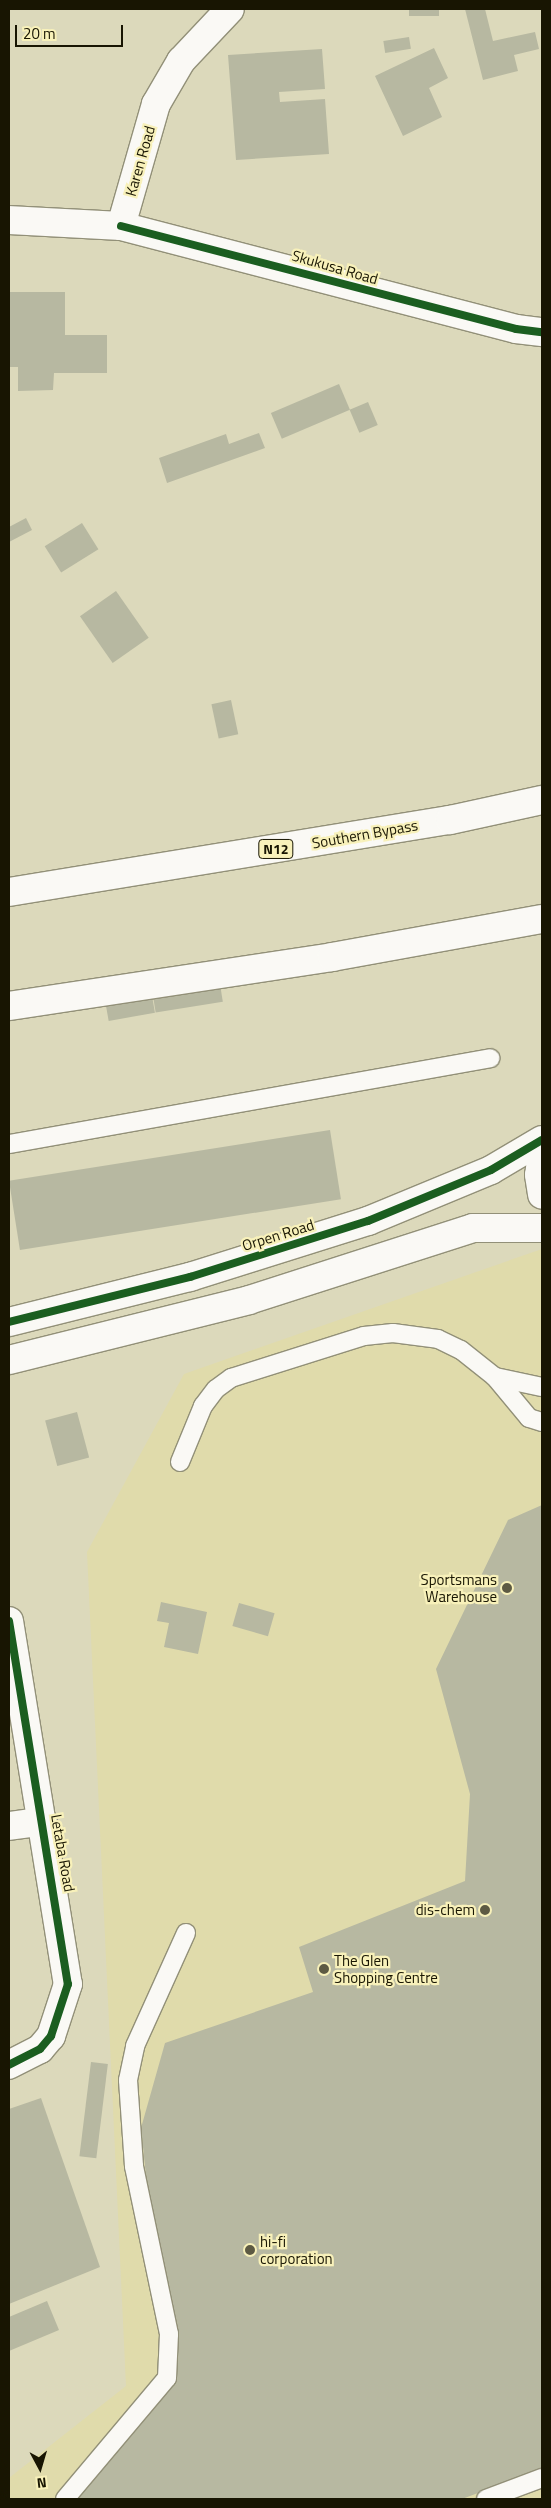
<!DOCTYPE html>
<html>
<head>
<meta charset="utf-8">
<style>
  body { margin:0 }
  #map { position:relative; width:551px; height:2508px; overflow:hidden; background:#dcd9bb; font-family:"Titillium Web",sans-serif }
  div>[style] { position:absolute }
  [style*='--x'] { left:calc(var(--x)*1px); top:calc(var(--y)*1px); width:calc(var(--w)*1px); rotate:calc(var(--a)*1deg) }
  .built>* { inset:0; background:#e0dbab }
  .building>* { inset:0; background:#b7b8a1; transform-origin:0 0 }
  .roads { filter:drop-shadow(1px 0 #929078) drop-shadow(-1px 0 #929078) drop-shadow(0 1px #929078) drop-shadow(0 -1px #929078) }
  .service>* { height:18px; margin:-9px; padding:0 9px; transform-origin:9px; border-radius:9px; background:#faf9f5 }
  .minor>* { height:28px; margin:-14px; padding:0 14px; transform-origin:14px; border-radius:14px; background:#faf9f5 }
  .tertiary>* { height:28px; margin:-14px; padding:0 14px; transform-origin:14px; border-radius:14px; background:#faf9f5 }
  .motorway>* { height:28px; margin:-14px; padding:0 14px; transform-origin:14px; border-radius:14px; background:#faf9f5 }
  .cycleway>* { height:8px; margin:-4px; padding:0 4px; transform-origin:4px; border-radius:4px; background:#1b5e20 }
  .dots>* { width:14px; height:14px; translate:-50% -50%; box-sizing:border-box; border:2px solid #f8f1ba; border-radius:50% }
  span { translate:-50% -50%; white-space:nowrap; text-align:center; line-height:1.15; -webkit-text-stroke:4.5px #f8f1ba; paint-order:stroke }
  .shield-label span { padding:1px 4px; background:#f8f1ba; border:1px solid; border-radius:4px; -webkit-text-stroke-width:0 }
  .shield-label { font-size:14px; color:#181502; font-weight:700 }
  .street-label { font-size:15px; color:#181502 }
  .poi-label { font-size:15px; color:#181502 }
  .right { translate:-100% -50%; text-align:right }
  .left { translate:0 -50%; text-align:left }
  .frame { position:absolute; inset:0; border:10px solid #181502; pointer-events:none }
  .north { position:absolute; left:15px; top:2443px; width:50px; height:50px; -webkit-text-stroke:4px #f8f1ba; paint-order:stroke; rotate:174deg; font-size:14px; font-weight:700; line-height:20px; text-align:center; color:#181502 }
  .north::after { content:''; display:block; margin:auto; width:18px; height:22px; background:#181502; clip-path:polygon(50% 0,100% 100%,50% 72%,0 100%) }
  .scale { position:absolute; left:15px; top:25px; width:108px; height:22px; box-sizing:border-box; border:2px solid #181502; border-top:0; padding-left:6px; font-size:15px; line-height:18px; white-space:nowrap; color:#181502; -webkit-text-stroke:4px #f8f1ba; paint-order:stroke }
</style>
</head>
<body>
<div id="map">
  <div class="built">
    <i style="clip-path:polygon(542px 1249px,542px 2499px,9px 2499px,9px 2478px,126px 2386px,87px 1552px,184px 1374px)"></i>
  </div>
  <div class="building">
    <i style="left:409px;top:9px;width:30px;height:7px"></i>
    <i style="clip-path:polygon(465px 9px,485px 9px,493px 41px,535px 32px,539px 49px,514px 55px,518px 71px,483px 80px)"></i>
    <i style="left:409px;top:37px;width:12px;height:26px;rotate:81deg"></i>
    <i style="clip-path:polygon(434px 48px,448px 78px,429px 88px,442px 117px,403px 136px,375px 76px)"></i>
    <i style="clip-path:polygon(322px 49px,325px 89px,279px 92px,280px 102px,325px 99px,329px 154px,236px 160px,228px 55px)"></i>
    <i style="clip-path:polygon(9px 292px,65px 292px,65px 335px,107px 335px,107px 373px,54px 373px,53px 390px,18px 391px,18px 367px,9px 367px)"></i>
    <i style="left:339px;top:384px;width:28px;height:74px;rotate:67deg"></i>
    <i style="left:368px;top:402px;width:25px;height:20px;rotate:67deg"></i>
    <i style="clip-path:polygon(259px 433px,265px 448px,167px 483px,159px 458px,226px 434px,229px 444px)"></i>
    <i style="clip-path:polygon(26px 518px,32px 530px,9px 542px,9px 527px)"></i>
    <i style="left:82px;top:523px;width:31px;height:44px;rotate:58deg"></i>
    <i style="left:116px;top:591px;width:57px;height:44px;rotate:55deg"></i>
    <i style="left:231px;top:700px;width:35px;height:20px;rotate:78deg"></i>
    <i style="left:220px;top:984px;width:18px;height:68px;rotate:81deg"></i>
    <i style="left:152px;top:996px;width:17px;height:47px;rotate:80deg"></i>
    <i style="left:330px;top:1130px;width:70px;height:325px;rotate:81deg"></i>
    <i style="left:77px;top:1412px;width:47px;height:33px;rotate:75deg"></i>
    <i style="clip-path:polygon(542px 1505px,542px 2469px,462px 2499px,66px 2499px,168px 2385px,141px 2128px,165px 2043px,313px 1992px,299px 1947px,465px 1881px,470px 1794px,436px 1669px,508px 1520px)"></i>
    <i style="clip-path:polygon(161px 1602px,207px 1612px,198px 1654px,164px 1647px,169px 1623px,157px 1621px)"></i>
    <i style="left:239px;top:1603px;width:37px;height:24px;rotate:16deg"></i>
    <i style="left:91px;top:2062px;width:17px;height:95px;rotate:7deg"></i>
    <i style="clip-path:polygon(41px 2098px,100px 2267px,9px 2304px,9px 2109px)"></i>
    <i style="clip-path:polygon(47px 2301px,59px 2330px,9px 2351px,9px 2317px)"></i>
  </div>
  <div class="roads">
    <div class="service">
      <i style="--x:9;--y:1144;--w:489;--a:-10.1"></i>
      <i style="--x:495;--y:1377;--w:48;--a:12"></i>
      <i style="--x:180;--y:1462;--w:61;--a:-67.7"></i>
      <i style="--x:203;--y:1406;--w:21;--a:-53"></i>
      <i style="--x:216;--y:1389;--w:19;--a:-36"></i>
      <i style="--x:231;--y:1378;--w:139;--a:-17.5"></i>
      <i style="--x:364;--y:1336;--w:29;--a:-6"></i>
      <i style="--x:393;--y:1333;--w:45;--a:7.6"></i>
      <i style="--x:438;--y:1339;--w:25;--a:26"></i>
      <i style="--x:461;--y:1350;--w:43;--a:38.5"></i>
      <i style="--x:495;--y:1377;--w:53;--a:50.3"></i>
      <i style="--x:529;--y:1418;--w:14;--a:17"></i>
      <i style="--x:65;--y:2499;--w:158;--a:-49.9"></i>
      <i style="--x:167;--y:2378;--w:44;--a:-87.4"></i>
      <i style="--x:169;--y:2334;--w:172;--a:-101.8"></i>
      <i style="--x:134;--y:2166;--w:86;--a:-94"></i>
      <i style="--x:128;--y:2080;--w:35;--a:-78"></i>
      <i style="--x:135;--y:2046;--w:124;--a:-65.7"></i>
      <i style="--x:486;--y:2499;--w:60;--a:-20.6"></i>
    </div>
    <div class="minor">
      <i style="--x:9;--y:220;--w:112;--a:3.1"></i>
      <i style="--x:121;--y:226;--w:127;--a:-74"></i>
      <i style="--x:156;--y:104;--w:50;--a:-59.8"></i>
      <i style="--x:181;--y:61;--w:71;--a:-46.7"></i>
      <i style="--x:121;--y:226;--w:408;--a:14.6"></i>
      <i style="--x:516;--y:329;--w:26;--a:7"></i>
      <i style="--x:9;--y:1621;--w:368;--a:80.8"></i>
      <i style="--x:68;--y:1984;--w:55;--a:108.1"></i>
      <i style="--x:51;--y:2036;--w:17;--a:130"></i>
      <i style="--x:40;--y:2049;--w:35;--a:153"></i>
      <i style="--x:9;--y:1826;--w:34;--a:-8"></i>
    </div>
    <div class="tertiary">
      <i style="--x:542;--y:1152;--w:23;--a:97"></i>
      <i style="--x:539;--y:1175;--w:20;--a:81"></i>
      <i style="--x:9;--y:1322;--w:187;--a:-14"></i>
      <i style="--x:190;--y:1277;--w:187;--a:-17.5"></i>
      <i style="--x:368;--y:1221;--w:133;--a:-22.5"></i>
      <i style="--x:491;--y:1170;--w:59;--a:-30.5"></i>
      <i style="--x:9;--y:1360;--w:247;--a:-14"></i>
      <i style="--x:249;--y:1300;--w:235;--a:-17.8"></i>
      <i style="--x:473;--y:1228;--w:69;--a:0"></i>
    </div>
    <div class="motorway">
      <i style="--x:9;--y:892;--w:447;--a:-9.3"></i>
      <i style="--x:450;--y:820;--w:94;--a:-12.3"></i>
      <i style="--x:9;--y:1006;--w:327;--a:-8.6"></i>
      <i style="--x:332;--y:957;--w:213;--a:-10.3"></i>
    </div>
  </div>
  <div class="cycleway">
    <i style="--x:121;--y:226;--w:408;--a:14.6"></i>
    <i style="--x:516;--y:329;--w:26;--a:7"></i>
    <i style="--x:9;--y:1322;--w:187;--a:-14"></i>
    <i style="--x:190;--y:1277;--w:187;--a:-17.5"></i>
    <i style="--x:368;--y:1221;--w:133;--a:-22.5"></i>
    <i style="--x:491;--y:1170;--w:59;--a:-30.5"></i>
    <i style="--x:9;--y:1621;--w:368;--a:80.8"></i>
    <i style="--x:68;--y:1984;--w:55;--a:108.1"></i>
    <i style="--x:51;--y:2036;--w:17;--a:130"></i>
    <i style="--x:40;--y:2049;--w:35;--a:153"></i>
  </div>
  <div class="dots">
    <i style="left:507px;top:1588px;background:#5d5a43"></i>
    <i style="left:485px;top:1910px;background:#5d5a43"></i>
    <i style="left:324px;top:1969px;background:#5d5a43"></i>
    <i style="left:250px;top:2250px;background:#5d5a43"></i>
  </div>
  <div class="shield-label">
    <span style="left:276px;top:849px">N12</span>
  </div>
  <div class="street-label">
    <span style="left:140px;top:161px;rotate:-74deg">Karen Road</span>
    <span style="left:335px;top:267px;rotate:16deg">Skukusa Road</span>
    <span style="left:365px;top:834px;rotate:-10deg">Southern Bypass</span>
    <span style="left:278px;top:1235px;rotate:-17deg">Orpen Road</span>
    <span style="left:63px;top:1853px;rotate:80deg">Letaba Road</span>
  </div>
  <div class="poi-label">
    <span class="right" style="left:497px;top:1588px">Sportsmans<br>Warehouse</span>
    <span class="right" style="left:475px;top:1910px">dis-chem</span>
    <span class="left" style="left:334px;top:1969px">The Glen<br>Shopping Centre</span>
    <span class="left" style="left:260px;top:2250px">hi-fi<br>corporation</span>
  </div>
  <div class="frame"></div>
  <div class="north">N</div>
  <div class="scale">20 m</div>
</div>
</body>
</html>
